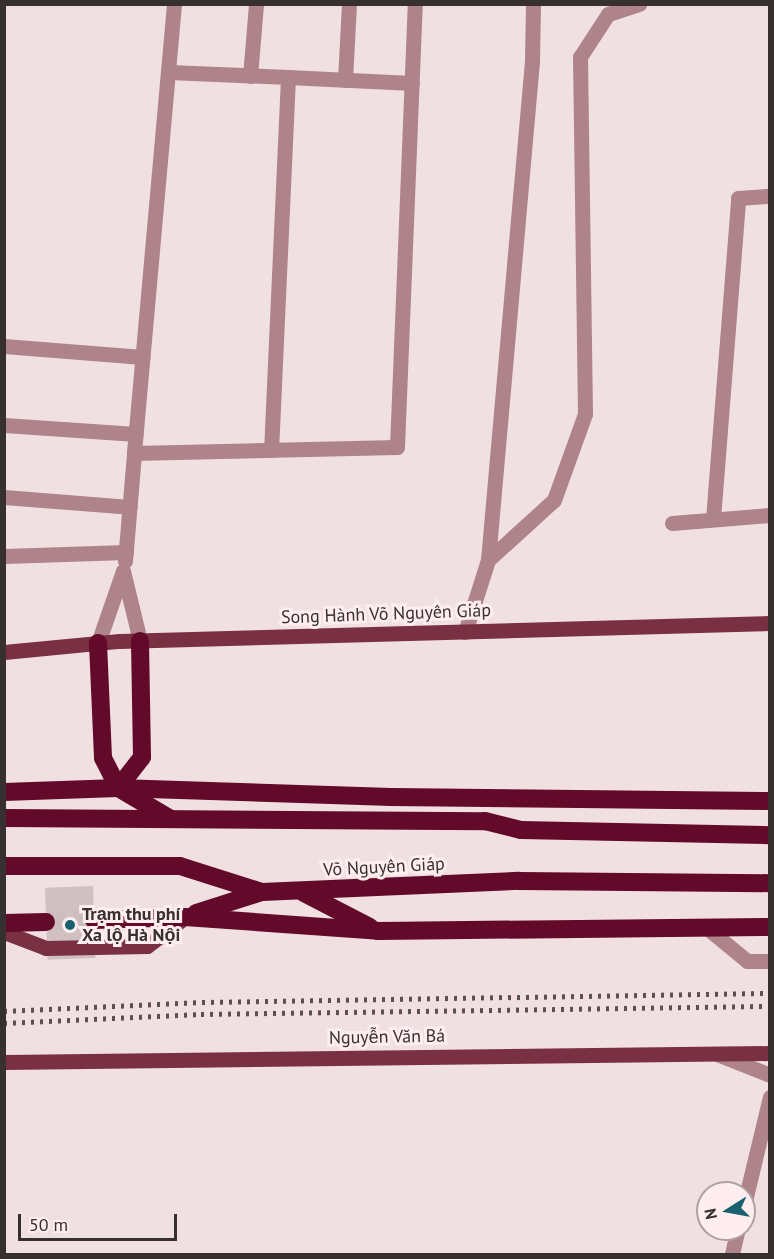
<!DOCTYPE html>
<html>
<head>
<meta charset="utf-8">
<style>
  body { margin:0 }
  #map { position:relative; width:774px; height:1259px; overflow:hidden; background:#f1e0e2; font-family:"PT Sans",sans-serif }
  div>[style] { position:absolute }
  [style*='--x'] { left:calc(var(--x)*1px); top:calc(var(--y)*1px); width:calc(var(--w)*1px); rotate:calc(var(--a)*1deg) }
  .building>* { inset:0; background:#d1c0c2; transform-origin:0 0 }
  .highway-tunnel>* { height:18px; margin-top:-9px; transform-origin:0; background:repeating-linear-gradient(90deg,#ccbdbf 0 18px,transparent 0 27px) }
  .minor>* { height:15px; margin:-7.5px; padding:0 7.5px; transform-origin:7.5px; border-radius:7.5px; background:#ae838a }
  .major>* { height:15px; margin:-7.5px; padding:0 7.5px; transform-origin:7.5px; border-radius:7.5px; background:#793042 }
  .highway>* { height:18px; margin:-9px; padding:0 9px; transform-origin:9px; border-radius:9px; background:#63092a }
  .rail>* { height:4.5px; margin-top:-2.25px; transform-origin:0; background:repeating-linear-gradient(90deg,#585052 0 3px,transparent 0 9px) }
  .dots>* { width:16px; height:16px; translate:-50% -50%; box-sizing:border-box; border:3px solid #ffedef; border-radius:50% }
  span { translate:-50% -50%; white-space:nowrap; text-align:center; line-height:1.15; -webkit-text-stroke:6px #ffedef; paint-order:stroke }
  .street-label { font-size:18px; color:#363031 }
  .poi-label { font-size:18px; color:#363031; font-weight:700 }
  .left { translate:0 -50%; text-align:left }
  .frame { position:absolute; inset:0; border:6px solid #363031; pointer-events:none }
  .north { position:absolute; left:696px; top:1181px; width:60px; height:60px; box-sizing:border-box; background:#ffedef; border:2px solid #afa1a3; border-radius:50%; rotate:259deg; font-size:16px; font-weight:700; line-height:24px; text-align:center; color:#363031 }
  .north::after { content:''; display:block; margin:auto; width:21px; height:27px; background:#196070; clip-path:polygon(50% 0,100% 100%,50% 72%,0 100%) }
  .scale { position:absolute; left:18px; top:1214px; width:159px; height:27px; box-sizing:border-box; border:3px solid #363031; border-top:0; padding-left:8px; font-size:18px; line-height:21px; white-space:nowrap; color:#363031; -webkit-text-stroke:4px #ffedef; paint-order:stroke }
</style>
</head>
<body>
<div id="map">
  <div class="building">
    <i style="left:93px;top:886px;width:72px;height:48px;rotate:88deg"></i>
  </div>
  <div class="highway-tunnel">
    <i style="--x:46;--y:922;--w:48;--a:-2.4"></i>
  </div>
  <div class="minor">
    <i style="--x:174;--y:4;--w:451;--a:95.1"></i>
    <i style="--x:134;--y:453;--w:263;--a:-1.3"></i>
    <i style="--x:397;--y:447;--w:443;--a:-87.7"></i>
    <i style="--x:169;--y:72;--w:119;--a:2.4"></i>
    <i style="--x:288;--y:77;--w:373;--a:92.6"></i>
    <i style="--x:250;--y:76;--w:72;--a:-85.2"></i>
    <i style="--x:288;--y:77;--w:124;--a:2.8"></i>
    <i style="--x:345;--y:80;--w:76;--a:-87"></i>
    <i style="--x:4;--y:346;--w:139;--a:4.5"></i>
    <i style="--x:4;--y:425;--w:132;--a:3.9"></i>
    <i style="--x:4;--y:497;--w:126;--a:4.5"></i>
    <i style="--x:713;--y:519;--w:322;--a:-85.5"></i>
    <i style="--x:738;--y:198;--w:32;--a:-4"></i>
    <i style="--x:672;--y:523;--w:98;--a:-4.7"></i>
    <i style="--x:4;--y:556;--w:122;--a:-1.9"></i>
    <i style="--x:488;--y:560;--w:501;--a:-84.96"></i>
    <i style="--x:532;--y:61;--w:57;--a:-89"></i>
    <i style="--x:125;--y:561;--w:108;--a:-85.2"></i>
    <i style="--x:465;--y:632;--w:76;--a:-72.3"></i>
    <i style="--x:488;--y:560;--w:89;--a:-42.3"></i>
    <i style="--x:554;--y:500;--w:91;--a:-70.2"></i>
    <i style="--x:585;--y:414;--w:357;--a:-90.8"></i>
    <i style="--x:580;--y:57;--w:51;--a:-56.9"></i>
    <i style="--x:608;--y:14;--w:33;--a:-18"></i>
    <i style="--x:98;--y:643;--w:76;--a:-70.9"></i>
    <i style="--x:123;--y:571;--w:72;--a:76.3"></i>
    <i style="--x:707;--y:928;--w:52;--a:39.5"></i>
    <i style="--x:747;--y:961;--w:23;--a:0"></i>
    <i style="--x:717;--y:1054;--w:57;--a:21.6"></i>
    <i style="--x:744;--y:1205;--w:111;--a:-76.5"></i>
    <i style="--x:732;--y:1254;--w:26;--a:-77"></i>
  </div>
  <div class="major">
    <i style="--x:4;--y:652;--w:116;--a:-5.5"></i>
    <i style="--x:119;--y:641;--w:651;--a:-1.58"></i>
    <i style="--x:4;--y:932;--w:45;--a:20.9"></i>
    <i style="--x:46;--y:948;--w:101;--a:-1.1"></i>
    <i style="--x:147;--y:946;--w:48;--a:-37.3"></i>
    <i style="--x:4;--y:1062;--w:766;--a:-0.67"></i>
  </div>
  <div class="highway">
    <i style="--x:98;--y:643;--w:115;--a:87.5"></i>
    <i style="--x:103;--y:758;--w:34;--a:63"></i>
    <i style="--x:118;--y:788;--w:39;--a:-52"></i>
    <i style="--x:142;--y:757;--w:116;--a:-91"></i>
    <i style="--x:120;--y:789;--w:57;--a:30.6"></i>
    <i style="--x:4;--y:792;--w:114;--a:-2"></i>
    <i style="--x:118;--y:788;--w:273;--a:1.9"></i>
    <i style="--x:391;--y:797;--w:379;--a:0.6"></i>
    <i style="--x:4;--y:818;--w:481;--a:0.4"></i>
    <i style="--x:485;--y:821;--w:37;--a:14"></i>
    <i style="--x:521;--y:830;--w:249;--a:1.2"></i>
    <i style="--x:4;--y:866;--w:176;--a:0"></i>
    <i style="--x:180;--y:866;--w:86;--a:17.6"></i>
    <i style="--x:262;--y:892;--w:257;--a:-2.5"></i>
    <i style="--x:519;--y:881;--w:251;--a:0.5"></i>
    <i style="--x:304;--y:893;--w:74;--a:27.3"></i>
    <i style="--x:196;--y:913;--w:69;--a:-17.7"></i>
    <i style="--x:94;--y:920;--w:91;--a:-1.9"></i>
    <i style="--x:185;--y:917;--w:194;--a:4.1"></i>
    <i style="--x:378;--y:931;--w:392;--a:-0.6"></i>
    <i style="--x:4;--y:923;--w:42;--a:-1.4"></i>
  </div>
  <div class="rail">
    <i style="--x:4;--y:1011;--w:198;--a:-2.6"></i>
    <i style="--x:202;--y:1002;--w:568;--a:-0.91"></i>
    <i style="--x:4;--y:1023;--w:197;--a:-2.6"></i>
    <i style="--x:201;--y:1014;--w:569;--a:-0.81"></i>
  </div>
  <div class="dots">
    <i style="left:70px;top:925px;background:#196070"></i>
  </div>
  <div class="street-label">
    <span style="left:386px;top:614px;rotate:-2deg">Song Hành Võ Nguyên Giáp</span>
    <span style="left:384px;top:867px;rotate:-3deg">Võ Nguyên Giáp</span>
    <span style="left:387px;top:1037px;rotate:-1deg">Nguyễn Văn Bá</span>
  </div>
  <div class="poi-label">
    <span class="left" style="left:82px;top:925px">Trạm thu phí<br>Xa lộ Hà Nội</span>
  </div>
  <div class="frame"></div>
  <div class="north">N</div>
  <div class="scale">50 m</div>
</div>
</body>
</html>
